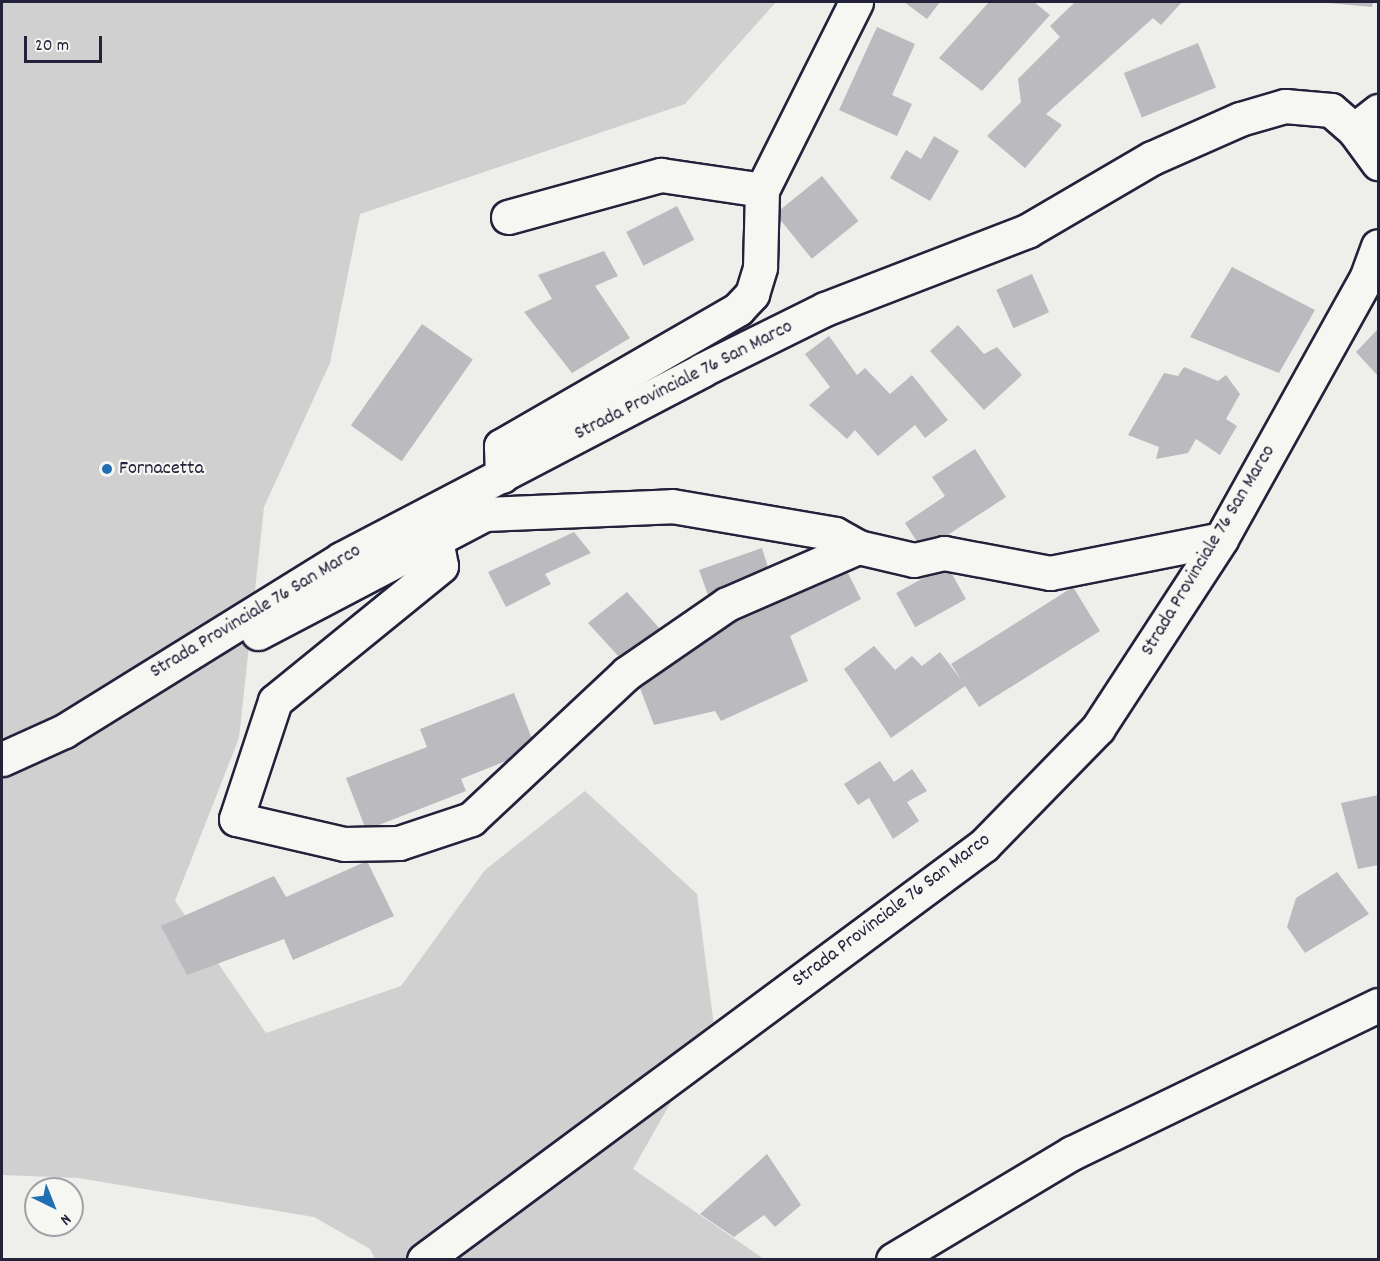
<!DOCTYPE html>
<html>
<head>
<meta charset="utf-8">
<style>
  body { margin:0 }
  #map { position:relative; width:1380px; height:1261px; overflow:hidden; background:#eeeeeb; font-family:Dekko,sans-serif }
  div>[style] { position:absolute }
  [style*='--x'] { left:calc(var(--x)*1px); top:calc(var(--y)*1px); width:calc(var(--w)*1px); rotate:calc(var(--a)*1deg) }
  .green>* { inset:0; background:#d0d0d1 }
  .building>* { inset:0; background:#bbbbbf; transform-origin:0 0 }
  .roads { filter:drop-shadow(2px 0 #22223b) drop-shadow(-2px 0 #22223b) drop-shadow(0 2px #22223b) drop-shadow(0 -2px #22223b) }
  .minor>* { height:33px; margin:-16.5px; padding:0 16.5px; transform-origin:16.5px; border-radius:16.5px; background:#f6f6f2 }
  .dots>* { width:16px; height:16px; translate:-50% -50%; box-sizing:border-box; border:3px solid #f6f6f2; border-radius:50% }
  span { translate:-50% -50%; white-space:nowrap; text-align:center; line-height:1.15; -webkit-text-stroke:4.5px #f6f6f2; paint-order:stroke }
  .street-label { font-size:20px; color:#22223b }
  .poi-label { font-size:20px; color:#22223b }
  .left { translate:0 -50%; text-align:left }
  .frame { position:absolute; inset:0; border:3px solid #22223b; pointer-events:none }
  .north { position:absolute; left:24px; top:1177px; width:60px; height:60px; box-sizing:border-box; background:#f6f6f2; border:2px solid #a1a1a9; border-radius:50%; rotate:137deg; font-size:16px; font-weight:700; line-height:24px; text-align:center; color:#22223b }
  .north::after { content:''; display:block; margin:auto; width:21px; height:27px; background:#1f6fb2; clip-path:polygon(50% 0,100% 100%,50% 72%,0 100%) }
  .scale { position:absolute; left:24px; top:36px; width:78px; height:27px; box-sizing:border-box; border:3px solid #22223b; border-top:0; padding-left:8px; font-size:18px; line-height:21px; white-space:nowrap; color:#22223b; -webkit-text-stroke:4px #f6f6f2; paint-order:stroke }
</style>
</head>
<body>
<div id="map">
  <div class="green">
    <i style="clip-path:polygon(2px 2px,776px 2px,685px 104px,360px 214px,330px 363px,264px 507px,239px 738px,175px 901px,266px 1033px,401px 986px,485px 870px,585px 791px,697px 894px,714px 1026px,633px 1169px,764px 1259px,375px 1259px,370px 1249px,314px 1217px,78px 1178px,2px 1175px)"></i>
  </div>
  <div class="building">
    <i style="clip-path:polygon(904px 2px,940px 2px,927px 19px)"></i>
    <i style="clip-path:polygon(989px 2px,1034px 2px,1050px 15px,982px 91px,939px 58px)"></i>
    <i style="clip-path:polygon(1075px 2px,1182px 2px,1161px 25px,1153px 18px,1046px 114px,1062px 125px,1025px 168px,987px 136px,1021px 102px,1018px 79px,1060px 37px,1050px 26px)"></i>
    <i style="clip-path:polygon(1318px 2px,1373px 2px,1372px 7px)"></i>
    <i style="clip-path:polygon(877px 27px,915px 44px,892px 95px,912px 104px,897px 136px,839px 110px)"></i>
    <i style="left:1198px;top:43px;width:48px;height:80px;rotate:68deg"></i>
    <i style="clip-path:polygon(934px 136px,959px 151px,930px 201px,890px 178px,906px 150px,921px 159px)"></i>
    <i style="left:822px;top:176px;width:58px;height:60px;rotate:51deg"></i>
    <i style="left:677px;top:206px;width:38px;height:57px;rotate:63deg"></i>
    <i style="clip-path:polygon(604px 251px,618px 276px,595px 286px,630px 338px,572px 373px,524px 312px,552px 299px,538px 275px)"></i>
    <i style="clip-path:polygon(1232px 267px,1315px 310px,1279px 373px,1190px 337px)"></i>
    <i style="left:1032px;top:274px;width:42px;height:39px;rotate:66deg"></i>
    <i style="left:422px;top:324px;width:62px;height:124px;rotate:35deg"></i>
    <i style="clip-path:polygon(958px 325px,984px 354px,997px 347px,1022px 375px,984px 410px,930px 351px)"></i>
    <i style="clip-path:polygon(1378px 329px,1378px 376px,1356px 352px)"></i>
    <i style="clip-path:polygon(829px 336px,857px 375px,865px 368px,890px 394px,912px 375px,948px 420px,925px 438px,915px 425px,878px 456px,855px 430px,847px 439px,809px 405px,830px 387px,805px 354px)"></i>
    <i style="clip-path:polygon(1184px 367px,1218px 381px,1226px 375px,1240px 394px,1226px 419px,1237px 426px,1220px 455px,1196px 439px,1188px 453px,1156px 459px,1159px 447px,1128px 435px,1164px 373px,1178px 376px)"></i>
    <i style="clip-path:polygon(975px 449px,1006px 497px,923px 551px,905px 523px,945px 496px,932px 477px)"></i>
    <i style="clip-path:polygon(574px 532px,591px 553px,545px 574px,551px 584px,506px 607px,488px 572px)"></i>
    <i style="clip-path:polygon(762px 548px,770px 574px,711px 603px,699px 570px)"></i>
    <i style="left:947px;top:565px;width:39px;height:58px;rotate:61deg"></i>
    <i style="clip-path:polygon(848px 573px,861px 599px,790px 636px,808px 681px,721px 721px,715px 711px,654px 725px,635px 675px,718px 621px,777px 595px)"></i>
    <i style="clip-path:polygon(1073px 587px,1100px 631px,979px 707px,965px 686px,891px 738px,844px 669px,874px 646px,895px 670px,912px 656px,922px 666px,940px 652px,962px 681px,951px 664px)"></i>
    <i style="clip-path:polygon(627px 592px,660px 629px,620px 658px,588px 623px)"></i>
    <i style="clip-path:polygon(514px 693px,536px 749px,461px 779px,466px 791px,366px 830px,346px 778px,427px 747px,420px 729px)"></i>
    <i style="clip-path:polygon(880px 761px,894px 782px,912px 769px,927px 791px,907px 802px,919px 821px,893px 839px,869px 798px,858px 805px,844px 784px)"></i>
    <i style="clip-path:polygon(1378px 795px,1378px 865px,1358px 869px,1341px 803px)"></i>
    <i style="clip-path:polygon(367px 861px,394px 916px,293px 960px,284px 939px,187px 975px,161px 926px,274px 876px,286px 897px)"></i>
    <i style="clip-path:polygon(1337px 872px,1369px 914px,1305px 953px,1287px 927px,1296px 898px)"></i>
    <i style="clip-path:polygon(767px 1154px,801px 1205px,775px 1227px,764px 1215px,734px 1237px,700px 1214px)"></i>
  </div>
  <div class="roads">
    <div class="minor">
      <i style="--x:1354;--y:130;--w:31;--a:-38"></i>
      <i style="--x:508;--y:217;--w:159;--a:-15.4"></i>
      <i style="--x:661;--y:175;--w:102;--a:8.4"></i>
      <i style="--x:502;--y:476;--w:30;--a:-92"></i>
      <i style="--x:501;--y:446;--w:274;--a:-30"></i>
      <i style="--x:738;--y:309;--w:21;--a:-47"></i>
      <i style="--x:752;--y:294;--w:28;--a:-73"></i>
      <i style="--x:760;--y:267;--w:77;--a:-88.5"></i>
      <i style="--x:762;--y:190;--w:210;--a:-63.4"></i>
      <i style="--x:436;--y:540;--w:26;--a:79"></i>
      <i style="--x:441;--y:566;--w:214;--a:140.9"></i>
      <i style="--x:275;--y:701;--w:124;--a:108.3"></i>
      <i style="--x:236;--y:819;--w:111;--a:13"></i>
      <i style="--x:344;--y:844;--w:55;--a:-1"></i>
      <i style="--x:399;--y:843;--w:76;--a:-18.4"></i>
      <i style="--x:471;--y:819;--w:214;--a:-43.1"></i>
      <i style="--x:627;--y:673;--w:121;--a:-34.6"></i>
      <i style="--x:727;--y:604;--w:143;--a:-23.5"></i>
      <i style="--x:258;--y:633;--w:256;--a:-27.7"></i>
      <i style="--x:485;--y:514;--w:187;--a:-2.4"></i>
      <i style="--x:672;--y:506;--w:165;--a:9.7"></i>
      <i style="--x:835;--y:534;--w:26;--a:29"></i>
      <i style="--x:858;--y:547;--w:57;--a:13.1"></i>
      <i style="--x:914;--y:560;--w:31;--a:-13"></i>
      <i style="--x:944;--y:553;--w:108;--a:10.7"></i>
      <i style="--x:1050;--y:573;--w:174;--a:-11.2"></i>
      <i style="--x:2;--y:759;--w:68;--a:-24.3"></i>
      <i style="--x:64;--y:731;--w:326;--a:-31.8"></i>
      <i style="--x:341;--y:559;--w:407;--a:-27.6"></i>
      <i style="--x:702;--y:370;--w:137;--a:-26.4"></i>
      <i style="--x:825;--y:309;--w:217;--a:-21.1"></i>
      <i style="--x:1027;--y:231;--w:145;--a:-30.3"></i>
      <i style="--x:1152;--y:158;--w:96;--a:-23.9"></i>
      <i style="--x:1240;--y:119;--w:47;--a:-16.1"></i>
      <i style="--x:1285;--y:106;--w:46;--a:5"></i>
      <i style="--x:1331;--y:110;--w:30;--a:41"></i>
      <i style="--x:1354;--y:130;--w:41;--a:54"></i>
      <i style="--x:424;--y:1260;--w:697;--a:-36.54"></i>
      <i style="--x:984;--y:845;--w:163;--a:-45.7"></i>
      <i style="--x:1098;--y:728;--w:225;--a:-56.9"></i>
      <i style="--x:1221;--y:539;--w:298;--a:-60.9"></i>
      <i style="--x:1366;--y:279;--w:35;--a:-70"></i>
      <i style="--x:893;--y:1260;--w:209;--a:-30.9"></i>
      <i style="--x:1072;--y:1153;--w:340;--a:-25.8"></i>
    </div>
  </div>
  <div class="dots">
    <i style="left:107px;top:469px;background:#1f6fb2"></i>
  </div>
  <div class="street-label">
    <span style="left:684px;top:381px;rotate:-27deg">Strada Provinciale 76 San Marco</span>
    <span style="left:1209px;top:551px;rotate:-59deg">Strada Provinciale 76 San Marco</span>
    <span style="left:256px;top:612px;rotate:-31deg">Strada Provinciale 76 San Marco</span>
    <span style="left:892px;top:911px;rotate:-37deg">Strada Provinciale 76 San Marco</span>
  </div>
  <div class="poi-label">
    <span class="left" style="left:119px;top:469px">Fornacetta</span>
  </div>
  <div class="frame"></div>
  <div class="north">N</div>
  <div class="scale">20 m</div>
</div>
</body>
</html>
